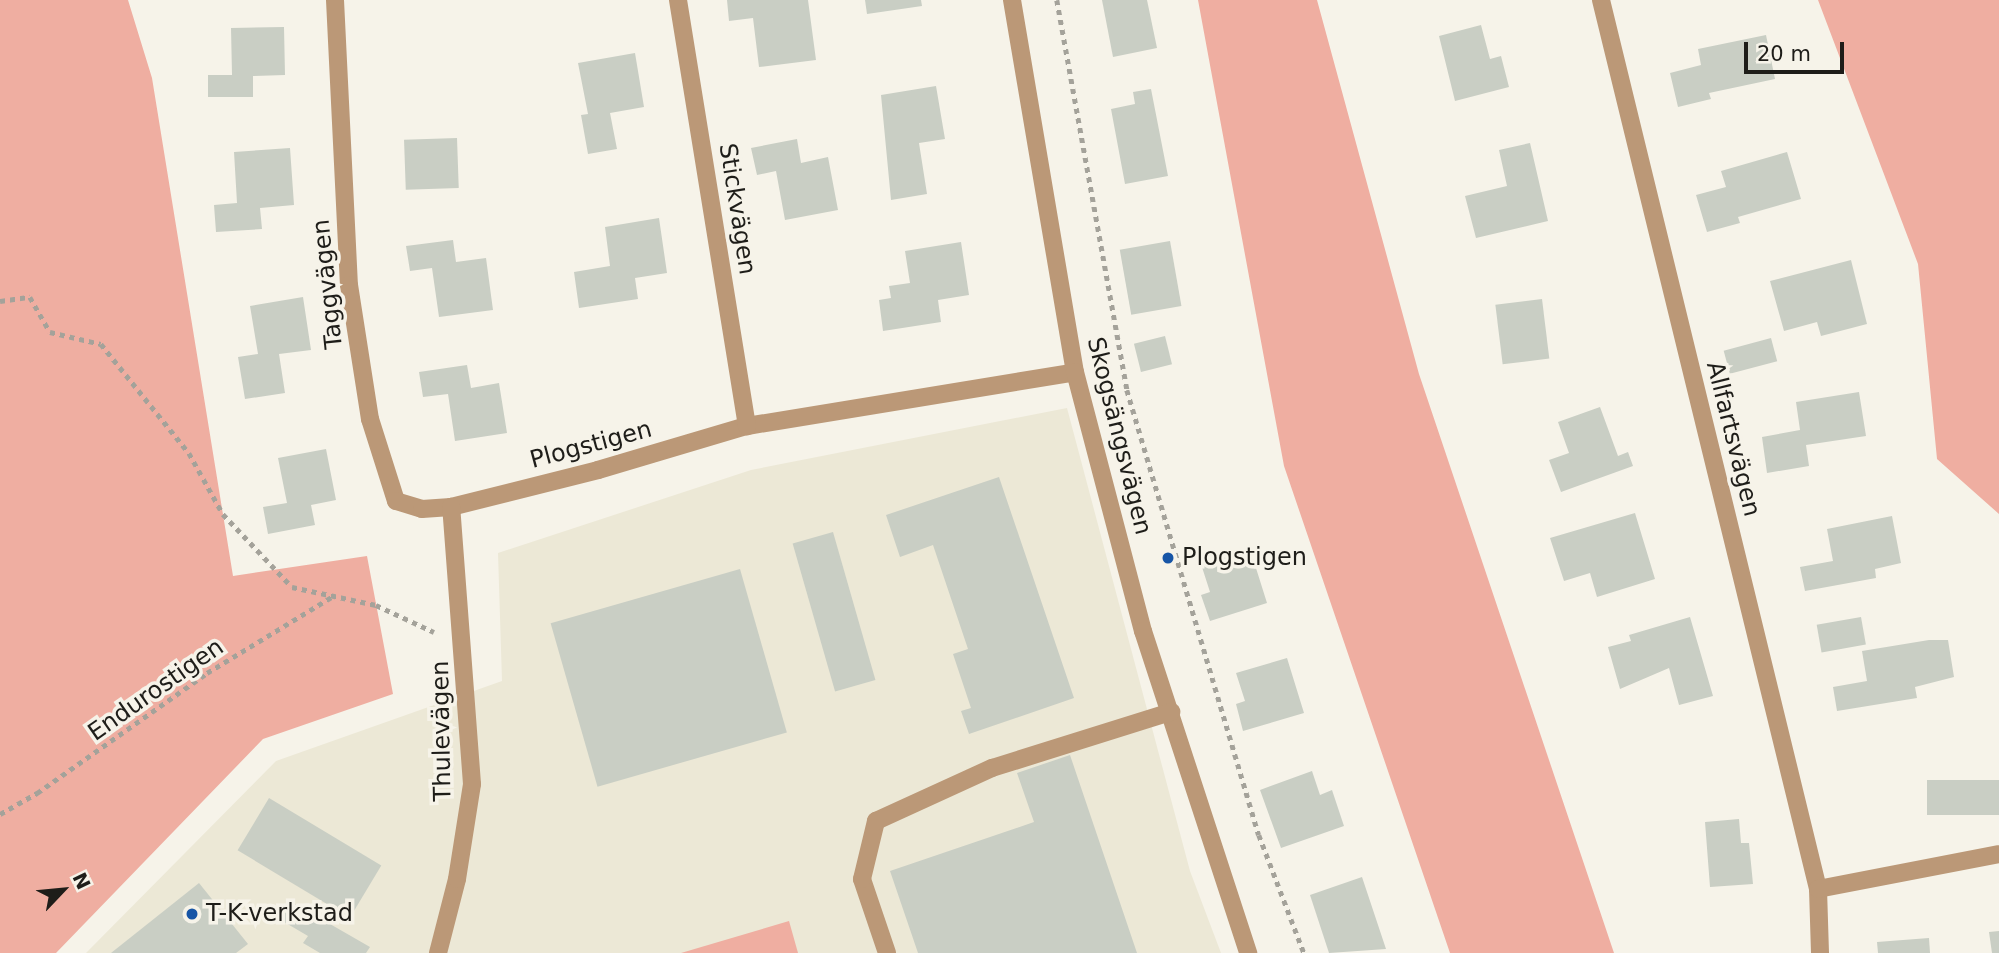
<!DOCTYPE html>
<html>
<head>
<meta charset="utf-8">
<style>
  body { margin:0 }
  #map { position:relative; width:1999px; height:953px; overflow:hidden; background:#f6f3e9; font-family:"DejaVu Sans",sans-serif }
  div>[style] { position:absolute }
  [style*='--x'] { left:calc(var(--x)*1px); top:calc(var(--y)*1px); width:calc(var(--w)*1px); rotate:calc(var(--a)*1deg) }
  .built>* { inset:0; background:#ece8d6 }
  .green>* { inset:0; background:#efaea1 }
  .building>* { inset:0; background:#c9cec4; transform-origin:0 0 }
  .path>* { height:4.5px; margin-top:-2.25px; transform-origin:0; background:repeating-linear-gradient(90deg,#a4a29a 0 5px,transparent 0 10px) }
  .minor>* { height:18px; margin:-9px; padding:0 9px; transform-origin:9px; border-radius:9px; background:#bb9877 }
  .dots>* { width:19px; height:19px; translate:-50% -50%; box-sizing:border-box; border:4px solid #f6f3e9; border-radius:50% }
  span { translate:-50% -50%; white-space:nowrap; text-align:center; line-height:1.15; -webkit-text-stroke:7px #f6f3e9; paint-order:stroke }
  .street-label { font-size:24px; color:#1e1d19 }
  .poi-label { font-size:24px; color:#1e1d19 }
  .left { translate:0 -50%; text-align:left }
  .north { position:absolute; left:28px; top:855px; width:70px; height:70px; -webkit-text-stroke:5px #f6f3e9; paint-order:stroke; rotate:64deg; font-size:19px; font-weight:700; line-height:28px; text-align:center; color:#1e1d19 }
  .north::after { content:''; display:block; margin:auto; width:24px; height:32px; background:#1e1d19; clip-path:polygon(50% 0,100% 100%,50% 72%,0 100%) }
  .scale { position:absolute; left:1744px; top:42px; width:100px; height:32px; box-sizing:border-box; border:4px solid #1e1d19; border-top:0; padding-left:9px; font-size:21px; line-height:24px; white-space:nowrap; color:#1e1d19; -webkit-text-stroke:5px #f6f3e9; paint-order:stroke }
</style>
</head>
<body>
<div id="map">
  <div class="built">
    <i style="clip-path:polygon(1067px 408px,1190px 871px,1221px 953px,86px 953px,276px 761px,502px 681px,498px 553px,751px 470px)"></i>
  </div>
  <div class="green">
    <i style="clip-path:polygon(0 0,128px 0,152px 78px,233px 576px,367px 556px,393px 694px,263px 739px,56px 953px,0 953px)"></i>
    <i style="clip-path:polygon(1198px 0,1317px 0,1419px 374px,1614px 953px,1450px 953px,1284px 466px)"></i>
    <i style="clip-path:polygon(1818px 0,1999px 0,1999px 514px,1937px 459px,1918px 264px)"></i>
    <i style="clip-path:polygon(789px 921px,798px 953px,681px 953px)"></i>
  </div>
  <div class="building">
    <i style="clip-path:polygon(727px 0,808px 0,816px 60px,759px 67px,753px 18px,729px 21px)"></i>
    <i style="clip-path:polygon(865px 0,921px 0,922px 6px,867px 14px)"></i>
    <i style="clip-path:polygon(1102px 0,1147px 0,1157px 48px,1113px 57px)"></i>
    <i style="clip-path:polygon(1481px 25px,1490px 59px,1501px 56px,1509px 87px,1455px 101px,1439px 36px)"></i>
    <i style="clip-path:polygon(284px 27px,285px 75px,253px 76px,253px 97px,208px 97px,208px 75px,232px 75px,231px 28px)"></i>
    <i style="clip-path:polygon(1766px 35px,1775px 79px,1709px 93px,1711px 99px,1678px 107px,1670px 73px,1701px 65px,1698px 49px)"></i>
    <i style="clip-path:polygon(635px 53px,644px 107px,610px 113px,617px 149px,588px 154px,581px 115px,588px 114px,578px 63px)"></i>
    <i style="clip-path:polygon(936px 86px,945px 139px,919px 143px,927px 194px,891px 200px,881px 95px)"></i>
    <i style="clip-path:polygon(1151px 89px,1168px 176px,1125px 184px,1111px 109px,1135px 104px,1133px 92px)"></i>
    <i style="left:457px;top:138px;width:50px;height:53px;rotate:88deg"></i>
    <i style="clip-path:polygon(797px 139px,801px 163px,828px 157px,838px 210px,785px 220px,776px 171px,757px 175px,751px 148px)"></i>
    <i style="clip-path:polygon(1530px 143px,1548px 221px,1476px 238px,1465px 196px,1507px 186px,1499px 150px)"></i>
    <i style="clip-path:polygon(290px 148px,294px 205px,260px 208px,262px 229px,216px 232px,214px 205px,237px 203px,234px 152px)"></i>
    <i style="clip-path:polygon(1787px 152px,1801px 199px,1738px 217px,1740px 223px,1707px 232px,1696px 195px,1726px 187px,1721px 171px)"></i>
    <i style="clip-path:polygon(659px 218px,667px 273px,635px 278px,638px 299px,579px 308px,574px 272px,610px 266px,605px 227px)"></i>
    <i style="clip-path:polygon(453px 240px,456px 262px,486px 258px,493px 310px,439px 317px,432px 268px,410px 271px,406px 246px)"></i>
    <i style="left:1170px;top:241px;width:66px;height:51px;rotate:80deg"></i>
    <i style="clip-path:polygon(961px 242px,969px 295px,938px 300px,941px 322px,883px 331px,879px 300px,891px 298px,889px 286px,910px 283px,905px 251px)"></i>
    <i style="clip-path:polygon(1851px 260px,1867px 324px,1821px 336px,1817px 322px,1784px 331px,1770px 281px)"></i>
    <i style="clip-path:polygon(303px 297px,311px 350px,279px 354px,285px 393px,245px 399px,238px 357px,258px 354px,250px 306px)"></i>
    <i style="left:1542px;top:299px;width:60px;height:47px;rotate:83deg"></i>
    <i style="left:1165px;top:336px;width:29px;height:32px;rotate:76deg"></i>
    <i style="left:1771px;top:338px;width:24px;height:49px;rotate:75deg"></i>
    <i style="clip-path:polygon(467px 365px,471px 388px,499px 383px,507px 433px,455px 441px,448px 394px,423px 397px,419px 372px)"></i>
    <i style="clip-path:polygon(1859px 392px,1866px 436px,1806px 445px,1809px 466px,1767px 473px,1762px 437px,1800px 430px,1796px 402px)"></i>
    <i style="clip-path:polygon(1600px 407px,1618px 456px,1628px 452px,1633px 466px,1561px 492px,1549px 460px,1569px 453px,1558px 422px)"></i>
    <i style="clip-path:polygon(326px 449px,336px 500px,311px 505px,315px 525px,268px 534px,263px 507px,287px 503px,278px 458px)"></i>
    <i style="clip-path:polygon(999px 477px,1074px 698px,969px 734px,961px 711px,971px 708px,953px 654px,968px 649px,933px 545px,900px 557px,886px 515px)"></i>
    <i style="clip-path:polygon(1635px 513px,1655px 579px,1597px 597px,1590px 573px,1564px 581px,1550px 538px)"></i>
    <i style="clip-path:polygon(1892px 516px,1901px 563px,1875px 569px,1876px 578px,1805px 591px,1800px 567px,1833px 561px,1827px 529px)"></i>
    <i style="left:833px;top:532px;width:154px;height:42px;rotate:74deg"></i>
    <i style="clip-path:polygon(1250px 549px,1267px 603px,1210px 621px,1201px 595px,1210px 592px,1201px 564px)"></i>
    <i style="left:740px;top:569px;width:170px;height:197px;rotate:74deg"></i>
    <i style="clip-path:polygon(1690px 617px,1713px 696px,1679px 705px,1669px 668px,1620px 689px,1608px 647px,1631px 641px,1629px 635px)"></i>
    <i style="left:1861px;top:617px;width:28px;height:45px;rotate:80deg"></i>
    <i style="clip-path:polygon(1929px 640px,1948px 640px,1954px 677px,1915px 687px,1917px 698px,1837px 711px,1833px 687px,1867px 681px,1862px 651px)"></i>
    <i style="clip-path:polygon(1287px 658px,1304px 713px,1243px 731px,1236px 704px,1245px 701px,1236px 673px)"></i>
    <i style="clip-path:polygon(1070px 755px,1137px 953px,918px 953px,890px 871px,1034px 822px,1017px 773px)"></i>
    <i style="clip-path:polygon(1312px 771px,1320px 795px,1332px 790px,1344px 826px,1281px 848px,1260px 790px)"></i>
    <i style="left:1999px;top:780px;width:35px;height:72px;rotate:90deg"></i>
    <i style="left:269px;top:798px;width:131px;height:61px;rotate:31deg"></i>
    <i style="clip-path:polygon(1739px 819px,1741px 843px,1749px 843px,1753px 884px,1710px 887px,1705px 822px)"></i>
    <i style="clip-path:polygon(1362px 877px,1386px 949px,1329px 953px,1310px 895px)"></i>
    <i style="clip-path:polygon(199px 883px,248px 944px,236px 953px,111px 953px)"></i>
    <i style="clip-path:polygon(290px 901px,370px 947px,366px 953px,320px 953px,303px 943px,308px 936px,279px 919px)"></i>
    <i style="clip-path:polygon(1999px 931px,1999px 953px,1992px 953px,1989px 932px)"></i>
    <i style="clip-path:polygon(1929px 938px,1930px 953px,1878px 953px,1877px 942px)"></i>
  </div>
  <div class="path">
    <i style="--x:1057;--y:0;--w:396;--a:79.8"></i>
    <i style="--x:1127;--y:390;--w:464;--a:73.5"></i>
    <i style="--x:1259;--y:835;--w:126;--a:69.1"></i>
    <i style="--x:0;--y:301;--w:30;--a:-8"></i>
    <i style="--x:30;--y:297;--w:40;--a:60.3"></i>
    <i style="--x:50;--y:332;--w:52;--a:13.2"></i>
    <i style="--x:101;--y:344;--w:140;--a:51.1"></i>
    <i style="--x:189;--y:453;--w:70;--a:60.9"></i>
    <i style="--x:223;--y:514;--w:100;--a:46.6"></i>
    <i style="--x:292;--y:587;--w:86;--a:12.1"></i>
    <i style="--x:376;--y:605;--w:64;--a:25"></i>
    <i style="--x:0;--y:814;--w:43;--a:-29.6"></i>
    <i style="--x:37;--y:793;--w:208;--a:-35.2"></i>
    <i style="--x:207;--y:673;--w:148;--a:-31.4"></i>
  </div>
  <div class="minor">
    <i style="--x:335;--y:0;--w:285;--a:87.2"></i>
    <i style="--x:349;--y:285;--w:136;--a:81.1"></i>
    <i style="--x:370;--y:419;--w:86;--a:72.4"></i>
    <i style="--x:396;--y:501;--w:27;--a:17"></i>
    <i style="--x:422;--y:509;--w:29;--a:-4"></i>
    <i style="--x:451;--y:507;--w:152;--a:-14.1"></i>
    <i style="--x:598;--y:470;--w:155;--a:-16.5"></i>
    <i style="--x:747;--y:426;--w:332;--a:-9.3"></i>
    <i style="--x:678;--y:0;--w:432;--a:80.8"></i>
    <i style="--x:1012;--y:0;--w:377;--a:80.4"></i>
    <i style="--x:1075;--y:372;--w:268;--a:75.3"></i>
    <i style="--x:1143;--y:631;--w:339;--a:71.9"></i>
    <i style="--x:1601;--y:0;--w:915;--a:76.28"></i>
    <i style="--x:1818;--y:889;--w:64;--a:88.2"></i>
    <i style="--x:1818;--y:889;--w:184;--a:-10.9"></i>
    <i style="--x:438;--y:953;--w:76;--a:-75.6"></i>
    <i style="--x:457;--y:879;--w:96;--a:-81"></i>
    <i style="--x:472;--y:784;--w:278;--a:-94.3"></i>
    <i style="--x:887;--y:953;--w:78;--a:-108.7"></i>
    <i style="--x:862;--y:879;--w:60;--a:-76.4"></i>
    <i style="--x:876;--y:821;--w:128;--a:-24.6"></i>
    <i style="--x:992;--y:768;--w:188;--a:-17.4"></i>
  </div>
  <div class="dots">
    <i style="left:1168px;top:558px;background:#1755a6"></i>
    <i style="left:192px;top:914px;background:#1755a6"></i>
  </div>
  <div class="street-label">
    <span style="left:737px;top:209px;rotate:81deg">Stickvägen</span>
    <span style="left:328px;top:284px;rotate:-96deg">Taggvägen</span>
    <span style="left:1119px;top:436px;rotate:76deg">Skogsängsvägen</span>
    <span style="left:1733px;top:439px;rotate:76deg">Allfartsvägen</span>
    <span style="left:591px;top:445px;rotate:-15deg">Plogstigen</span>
    <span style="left:156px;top:690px;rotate:-35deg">Endurostigen</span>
    <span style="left:442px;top:731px;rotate:-91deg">Thulevägen</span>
  </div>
  <div class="poi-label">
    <span class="left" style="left:1182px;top:558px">Plogstigen</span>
    <span class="left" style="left:206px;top:914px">T-K-verkstad</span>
  </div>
  <div class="north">N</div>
  <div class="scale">20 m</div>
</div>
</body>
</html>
